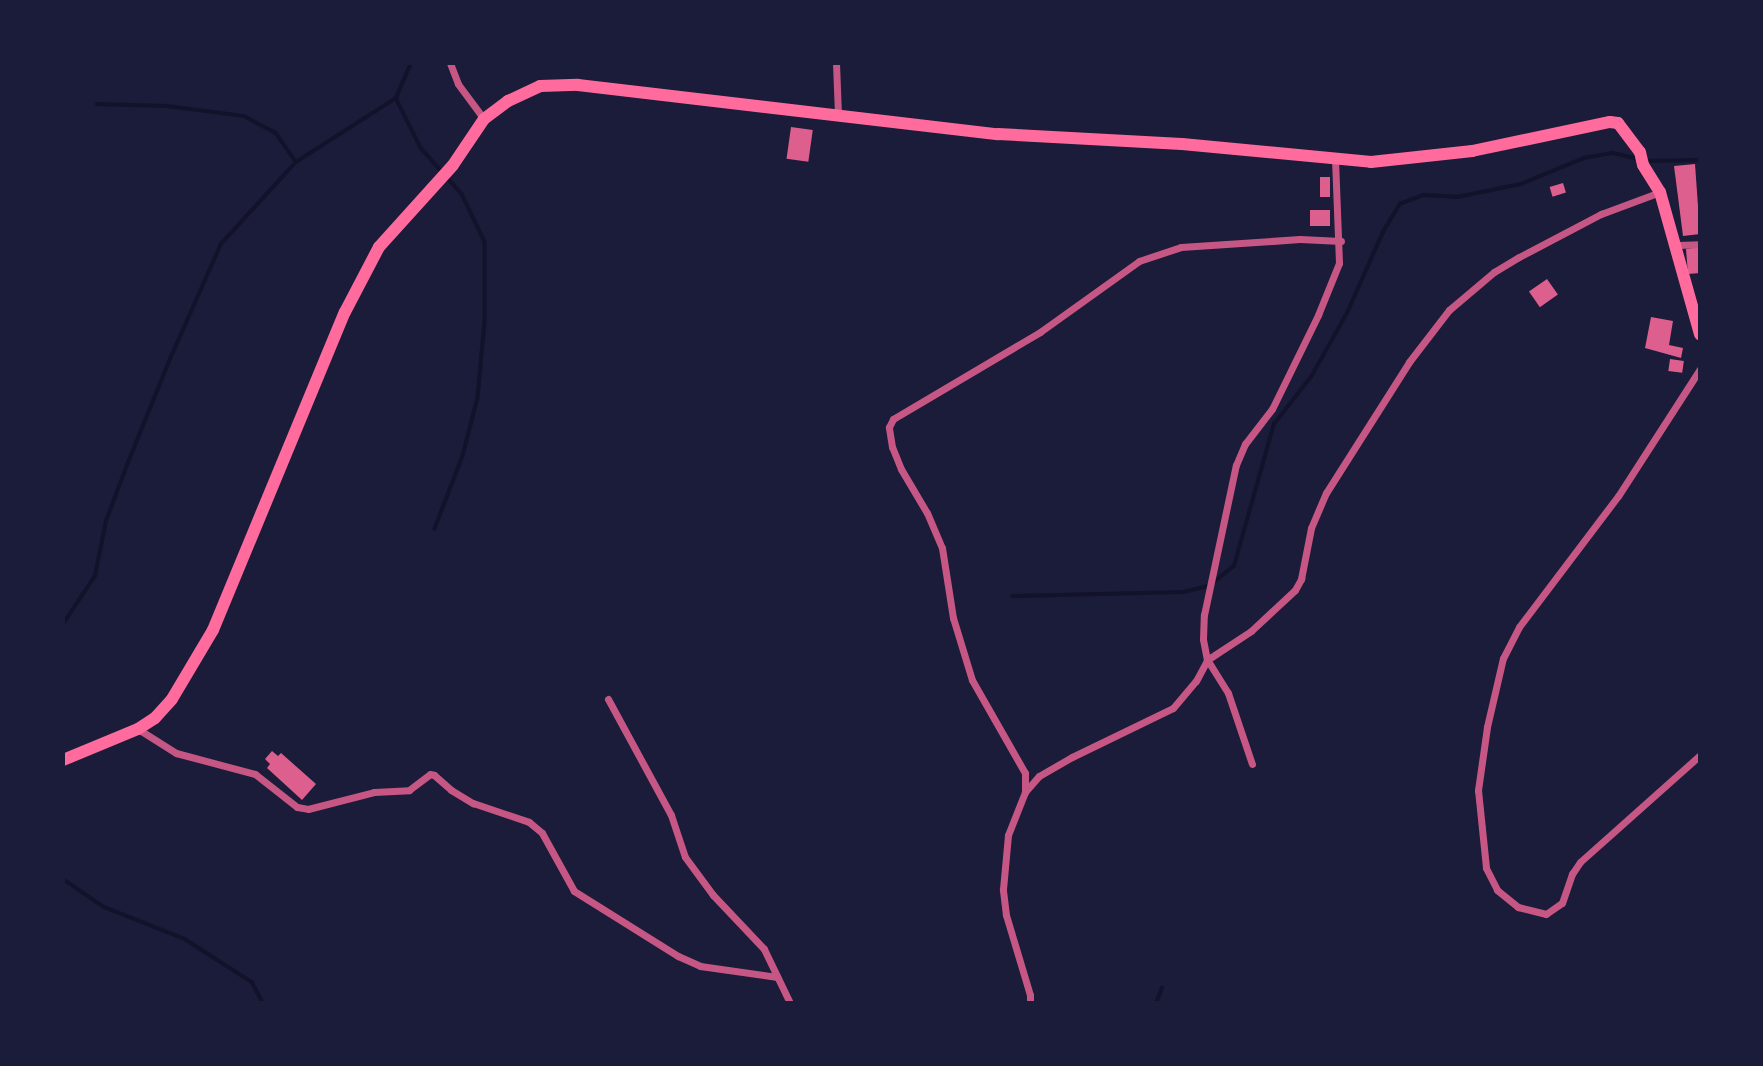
<!DOCTYPE html>
<html>
<head>
<meta charset="utf-8">
<style>
  body { margin:0 }
  #map { position:relative; width:1763px; height:1066px; overflow:hidden; background:#1b1b3a; font-family:Jost,sans-serif }
  div>[style] { position:absolute }
  [style*='--x'] { left:calc(var(--x)*1px); top:calc(var(--y)*1px); width:calc(var(--w)*1px); rotate:calc(var(--a)*1deg) }
  .stream>* { height:3.5px; margin:-1.75px; padding:0 1.75px; transform-origin:1.75px; border-radius:1.75px; background:#12122b }
  .building>* { inset:0; background:#dd5f8e; transform-origin:0 0 }
  .minor>* { height:7px; margin:-3.5px; padding:0 3.5px; transform-origin:3.5px; border-radius:3.5px; background:#c65784 }
  .trunk>* { height:12px; margin:-6px; padding:0 6px; transform-origin:6px; border-radius:6px; background:#ff6b9d }
  span { translate:-50% -50%; white-space:nowrap; text-align:center; line-height:1.15; -webkit-text-stroke:7px #1b1b3a; paint-order:stroke }
  .frame { position:absolute; inset:0; border:65px solid #1b1b3a; pointer-events:none }
</style>
</head>
<body>
<div id="map">
  <div class="stream">
    <i style="--x:396;--y:98;--w:56;--a:63.4"></i>
    <i style="--x:421;--y:148;--w:62;--a:48.3"></i>
    <i style="--x:462;--y:194;--w:53;--a:64.4"></i>
    <i style="--x:485;--y:242;--w:80;--a:90"></i>
    <i style="--x:485;--y:322;--w:76;--a:95.3"></i>
    <i style="--x:478;--y:398;--w:60;--a:104.5"></i>
    <i style="--x:463;--y:456;--w:78;--a:111"></i>
    <i style="--x:97;--y:104;--w:70;--a:1.6"></i>
    <i style="--x:167;--y:106;--w:78;--a:7.4"></i>
    <i style="--x:244;--y:116;--w:36;--a:28"></i>
    <i style="--x:276;--y:133;--w:35;--a:55"></i>
    <i style="--x:1646;--y:161;--w:54;--a:-1.1"></i>
    <i style="--x:1012;--y:596;--w:171;--a:-1.3"></i>
    <i style="--x:1183;--y:592;--w:27;--a:-13"></i>
    <i style="--x:1209;--y:586;--w:32;--a:-39"></i>
    <i style="--x:1234;--y:566;--w:148;--a:-74.3"></i>
    <i style="--x:1274;--y:424;--w:60;--a:-51.8"></i>
    <i style="--x:1311;--y:377;--w:73;--a:-60.6"></i>
    <i style="--x:1347;--y:313;--w:89;--a:-66"></i>
    <i style="--x:1383;--y:232;--w:33;--a:-59"></i>
    <i style="--x:1400;--y:204;--w:25;--a:-21"></i>
    <i style="--x:1423;--y:195;--w:34;--a:3"></i>
    <i style="--x:1457;--y:197;--w:65;--a:-11.5"></i>
    <i style="--x:1521;--y:184;--w:68;--a:-22.4"></i>
    <i style="--x:1584;--y:158;--w:29;--a:-10"></i>
    <i style="--x:1613;--y:153;--w:27;--a:13"></i>
    <i style="--x:63;--y:624;--w:58;--a:-56.3"></i>
    <i style="--x:95;--y:576;--w:56;--a:-78.7"></i>
    <i style="--x:106;--y:521;--w:60;--a:-69.4"></i>
    <i style="--x:127;--y:465;--w:114;--a:-67.9"></i>
    <i style="--x:170;--y:359;--w:126;--a:-66.1"></i>
    <i style="--x:221;--y:244;--w:111;--a:-47.6"></i>
    <i style="--x:296;--y:162;--w:119;--a:-32.6"></i>
    <i style="--x:396;--y:98;--w:38;--a:-67"></i>
    <i style="--x:63;--y:879;--w:50;--a:34.3"></i>
    <i style="--x:104;--y:907;--w:87;--a:21.6"></i>
    <i style="--x:185;--y:939;--w:80;--a:32.7"></i>
    <i style="--x:252;--y:982;--w:24;--a:62"></i>
    <i style="--x:1156;--y:1003;--w:16;--a:-68"></i>
  </div>
  <div class="building">
    <i style="left:791px;top:127px;width:22px;height:32px;rotate:8deg"></i>
    <i style="clip-path:polygon(1695px 164px,1700px 234px,1683px 236px,1674px 166px)"></i>
    <i style="left:1320px;top:177px;width:10px;height:20px"></i>
    <i style="left:1563px;top:183px;width:10px;height:14px;rotate:73deg"></i>
    <i style="left:1310px;top:210px;width:20px;height:16px"></i>
    <i style="clip-path:polygon(1700px 247px,1700px 273px,1688px 274px,1686px 249px)"></i>
    <i style="left:1547px;top:279px;width:19px;height:22px;rotate:55deg"></i>
    <i style="clip-path:polygon(1651px 317px,1673px 321px,1669px 345px,1683px 348px,1681px 358px,1645px 348px)"></i>
    <i style="left:1670px;top:359px;width:14px;height:12px;rotate:8deg"></i>
    <i style="clip-path:polygon(272px 751px,278px 756px,281px 753px,316px 784px,302px 800px,267px 768px,270px 764px,265px 759px)"></i>
  </div>
  <div class="minor">
    <i style="--x:450;--y:63;--w:22;--a:69"></i>
    <i style="--x:458;--y:84;--w:44;--a:53.4"></i>
    <i style="--x:836;--y:63;--w:51;--a:87.8"></i>
    <i style="--x:1677;--y:245;--w:23;--a:-2"></i>
    <i style="--x:1700;--y:369;--w:151;--a:122.8"></i>
    <i style="--x:1618;--y:496;--w:164;--a:127.1"></i>
    <i style="--x:1519;--y:627;--w:35;--a:117"></i>
    <i style="--x:1503;--y:658;--w:71;--a:103.1"></i>
    <i style="--x:1487;--y:727;--w:64;--a:98.1"></i>
    <i style="--x:1478;--y:790;--w:78;--a:84.1"></i>
    <i style="--x:1486;--y:868;--w:25;--a:63"></i>
    <i style="--x:1497;--y:890;--w:27;--a:39"></i>
    <i style="--x:1518;--y:907;--w:29;--a:14"></i>
    <i style="--x:1546;--y:914;--w:19;--a:-35"></i>
    <i style="--x:1562;--y:903;--w:31;--a:-71"></i>
    <i style="--x:1572;--y:874;--w:14;--a:-56"></i>
    <i style="--x:1580;--y:862;--w:161;--a:-41.7"></i>
    <i style="--x:608;--y:699;--w:132;--a:61.5"></i>
    <i style="--x:671;--y:815;--w:44;--a:71.6"></i>
    <i style="--x:685;--y:857;--w:47;--a:53.6"></i>
    <i style="--x:713;--y:895;--w:74;--a:46.6"></i>
    <i style="--x:764;--y:949;--w:60;--a:64.3"></i>
    <i style="--x:138;--y:729;--w:45;--a:32.3"></i>
    <i style="--x:176;--y:753;--w:82;--a:14.9"></i>
    <i style="--x:255;--y:774;--w:53;--a:38.2"></i>
    <i style="--x:297;--y:807;--w:11;--a:10"></i>
    <i style="--x:308;--y:809;--w:68;--a:-14.4"></i>
    <i style="--x:374;--y:792;--w:35;--a:-3"></i>
    <i style="--x:409;--y:790;--w:26;--a:-37"></i>
    <i style="--x:430;--y:774;--w:4;--a:14"></i>
    <i style="--x:434;--y:775;--w:23;--a:41"></i>
    <i style="--x:451;--y:790;--w:26;--a:31"></i>
    <i style="--x:473;--y:803;--w:59;--a:18.7"></i>
    <i style="--x:529;--y:822;--w:17;--a:40"></i>
    <i style="--x:542;--y:833;--w:66;--a:61.1"></i>
    <i style="--x:574;--y:891;--w:123;--a:32"></i>
    <i style="--x:678;--y:956;--w:24;--a:24"></i>
    <i style="--x:700;--y:966;--w:78;--a:8.1"></i>
    <i style="--x:1252;--y:764;--w:75;--a:-108.7"></i>
    <i style="--x:1228;--y:693;--w:39;--a:-122"></i>
    <i style="--x:1207;--y:660;--w:21;--a:-101"></i>
    <i style="--x:1203;--y:639;--w:24;--a:-88"></i>
    <i style="--x:1204;--y:615;--w:153;--a:-78"></i>
    <i style="--x:1236;--y:465;--w:23;--a:-67"></i>
    <i style="--x:1245;--y:444;--w:44;--a:-52.4"></i>
    <i style="--x:1272;--y:409;--w:105;--a:-63.9"></i>
    <i style="--x:1318;--y:315;--w:56;--a:-68"></i>
    <i style="--x:1339;--y:263;--w:105;--a:-92.2"></i>
    <i style="--x:1025;--y:792;--w:21;--a:-49"></i>
    <i style="--x:1039;--y:776;--w:38;--a:-30"></i>
    <i style="--x:1072;--y:757;--w:112;--a:-25.9"></i>
    <i style="--x:1173;--y:708;--w:35;--a:-50"></i>
    <i style="--x:1196;--y:681;--w:24;--a:-62"></i>
    <i style="--x:1207;--y:660;--w:53;--a:-33.4"></i>
    <i style="--x:1251;--y:631;--w:60;--a:-43"></i>
    <i style="--x:1295;--y:590;--w:13;--a:-61"></i>
    <i style="--x:1301;--y:579;--w:52;--a:-78.9"></i>
    <i style="--x:1311;--y:528;--w:38;--a:-67"></i>
    <i style="--x:1326;--y:493;--w:155;--a:-57.6"></i>
    <i style="--x:1409;--y:362;--w:66;--a:-52.4"></i>
    <i style="--x:1449;--y:310;--w:59;--a:-40.2"></i>
    <i style="--x:1494;--y:272;--w:29;--a:-31"></i>
    <i style="--x:1519;--y:257;--w:93;--a:-27.7"></i>
    <i style="--x:1601;--y:214;--w:63;--a:-20.4"></i>
    <i style="--x:1030;--y:1003;--w:8;--a:-90"></i>
    <i style="--x:1030;--y:995;--w:84;--a:-106.7"></i>
    <i style="--x:1006;--y:915;--w:26;--a:-97"></i>
    <i style="--x:1003;--y:889;--w:54;--a:-84.7"></i>
    <i style="--x:1008;--y:835;--w:46;--a:-68.4"></i>
    <i style="--x:1025;--y:792;--w:19;--a:-90"></i>
    <i style="--x:1025;--y:773;--w:107;--a:-119.7"></i>
    <i style="--x:972;--y:680;--w:65;--a:-107"></i>
    <i style="--x:953;--y:618;--w:71;--a:-98.9"></i>
    <i style="--x:942;--y:548;--w:38;--a:-113"></i>
    <i style="--x:927;--y:513;--w:51;--a:-120.6"></i>
    <i style="--x:901;--y:469;--w:24;--a:-112"></i>
    <i style="--x:892;--y:447;--w:20;--a:-99"></i>
    <i style="--x:889;--y:427;--w:9;--a:-63"></i>
    <i style="--x:893;--y:419;--w:171;--a:-30.6"></i>
    <i style="--x:1040;--y:332;--w:122;--a:-35.6"></i>
    <i style="--x:1139;--y:261;--w:44;--a:-18.4"></i>
    <i style="--x:1181;--y:247;--w:119;--a:-3.8"></i>
    <i style="--x:1300;--y:239;--w:41;--a:2.8"></i>
  </div>
  <div class="trunk">
    <i style="--x:63;--y:760;--w:81;--a:-22.5"></i>
    <i style="--x:138;--y:729;--w:20;--a:-33"></i>
    <i style="--x:155;--y:718;--w:25;--a:-48"></i>
    <i style="--x:172;--y:699;--w:80;--a:-59.3"></i>
    <i style="--x:213;--y:630;--w:344;--a:-67.5"></i>
    <i style="--x:345;--y:312;--w:73;--a:-62.4"></i>
    <i style="--x:379;--y:247;--w:110;--a:-47.9"></i>
    <i style="--x:453;--y:165;--w:55;--a:-56"></i>
    <i style="--x:484;--y:119;--w:30;--a:-37"></i>
    <i style="--x:508;--y:101;--w:35;--a:-25"></i>
    <i style="--x:540;--y:86;--w:38;--a:-2"></i>
    <i style="--x:578;--y:85;--w:423;--a:6.7"></i>
    <i style="--x:998;--y:134;--w:184;--a:3.1"></i>
    <i style="--x:1182;--y:144;--w:190;--a:5.4"></i>
    <i style="--x:1371;--y:162;--w:102;--a:-6.2"></i>
    <i style="--x:1472;--y:151;--w:141;--a:-11.9"></i>
    <i style="--x:1610;--y:122;--w:8;--a:7"></i>
    <i style="--x:1618;--y:123;--w:36;--a:53"></i>
    <i style="--x:1640;--y:152;--w:13;--a:77"></i>
    <i style="--x:1643;--y:165;--w:32;--a:58"></i>
    <i style="--x:1660;--y:192;--w:148;--a:74.3"></i>
  </div>
  <div class="frame"></div>
</div>
</body>
</html>
